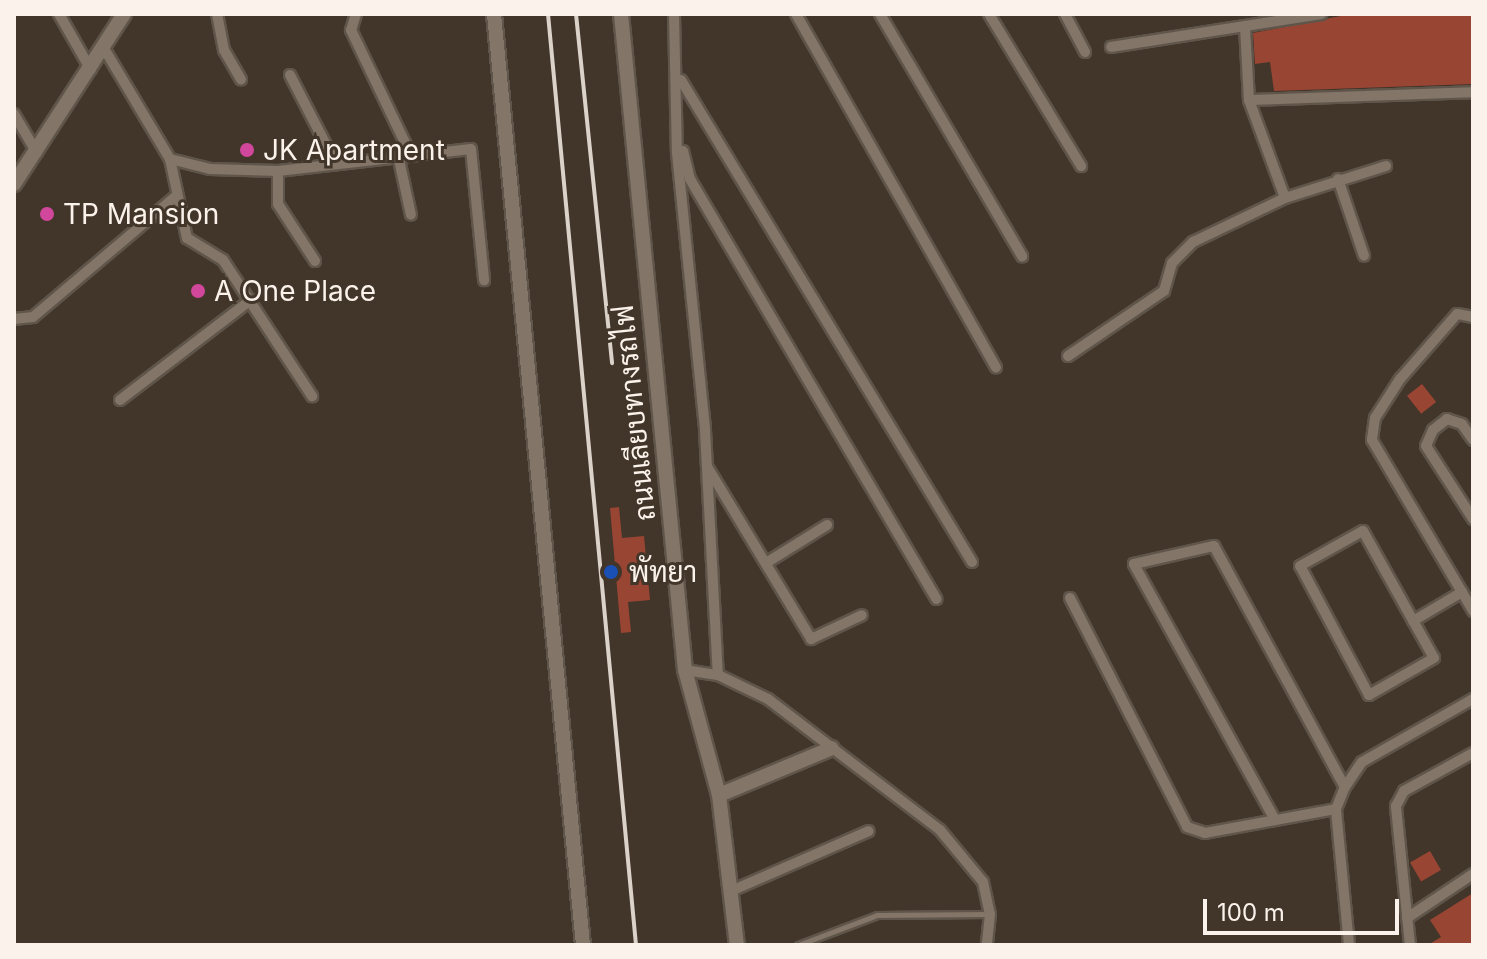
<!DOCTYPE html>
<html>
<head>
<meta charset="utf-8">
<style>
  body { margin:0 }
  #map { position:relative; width:1487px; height:959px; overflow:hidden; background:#423529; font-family:Inter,Sarabun,sans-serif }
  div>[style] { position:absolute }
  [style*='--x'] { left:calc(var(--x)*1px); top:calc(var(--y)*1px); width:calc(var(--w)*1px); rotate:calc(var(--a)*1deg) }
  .building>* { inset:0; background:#994534; transform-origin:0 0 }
  .roads { filter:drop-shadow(2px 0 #5f554a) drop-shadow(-2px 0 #5f554a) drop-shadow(0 2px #5f554a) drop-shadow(0 -2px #5f554a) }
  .lane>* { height:5px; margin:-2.5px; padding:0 2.5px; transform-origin:2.5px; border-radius:2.5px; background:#837567 }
  .street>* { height:10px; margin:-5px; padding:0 5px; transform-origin:5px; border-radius:5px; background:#837567 }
  .secondary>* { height:14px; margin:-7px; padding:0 7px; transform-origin:7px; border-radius:7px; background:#837567 }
  .rail>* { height:4px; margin:-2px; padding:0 2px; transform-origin:2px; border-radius:2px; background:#dbd2c9 }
  .dots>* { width:22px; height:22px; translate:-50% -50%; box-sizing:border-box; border:4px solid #423529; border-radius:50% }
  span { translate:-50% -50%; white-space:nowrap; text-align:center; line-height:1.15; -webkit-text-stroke:6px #423529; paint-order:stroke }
  .poi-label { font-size:28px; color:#fbf3eb }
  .left { translate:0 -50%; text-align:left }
  .street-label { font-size:28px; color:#fbf3eb }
  .frame { position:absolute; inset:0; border:16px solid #fbf3eb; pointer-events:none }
  .scale { position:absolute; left:1203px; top:899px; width:196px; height:36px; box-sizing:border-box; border:4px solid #fbf3eb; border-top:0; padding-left:10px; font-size:24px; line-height:28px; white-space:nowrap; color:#fbf3eb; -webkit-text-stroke:6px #423529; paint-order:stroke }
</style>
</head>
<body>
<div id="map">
  <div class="building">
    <i style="clip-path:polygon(1351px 14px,1473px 14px,1473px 84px,1274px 91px,1270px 62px,1255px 64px,1253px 33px)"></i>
    <i style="left:1422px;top:384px;width:23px;height:19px;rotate:52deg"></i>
    <i style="clip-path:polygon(619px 507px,622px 538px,644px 536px,650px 600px,628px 602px,631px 632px,621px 633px,610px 508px)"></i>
    <i style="left:1430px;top:851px;width:22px;height:23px;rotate:60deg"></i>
    <i style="clip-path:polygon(1473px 893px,1473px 945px,1428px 945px,1441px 937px,1430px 920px)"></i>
  </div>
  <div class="roads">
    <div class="lane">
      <i style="--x:798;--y:945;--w:85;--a:-20.8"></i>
      <i style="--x:877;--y:915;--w:112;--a:-0.5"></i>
    </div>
    <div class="street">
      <i style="--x:59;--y:14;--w:64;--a:60.3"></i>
      <i style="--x:217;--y:14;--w:37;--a:79"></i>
      <i style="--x:224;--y:50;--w:34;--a:60"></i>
      <i style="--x:356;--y:14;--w:17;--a:107"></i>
      <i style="--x:351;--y:30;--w:136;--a:64.4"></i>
      <i style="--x:674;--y:14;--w:139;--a:88.8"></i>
      <i style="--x:677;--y:153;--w:278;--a:84.2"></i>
      <i style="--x:705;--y:430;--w:245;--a:87"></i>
      <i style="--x:796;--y:14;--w:406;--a:60.5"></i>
      <i style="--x:880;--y:14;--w:281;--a:59.6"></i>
      <i style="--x:989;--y:14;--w:178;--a:58.8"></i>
      <i style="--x:1065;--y:14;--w:43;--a:62.2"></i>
      <i style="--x:1245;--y:27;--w:73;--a:86.9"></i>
      <i style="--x:1249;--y:100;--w:104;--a:69.8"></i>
      <i style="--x:1111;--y:47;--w:213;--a:-8.9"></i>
      <i style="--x:105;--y:50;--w:127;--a:59.2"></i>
      <i style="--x:170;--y:159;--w:41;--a:14"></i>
      <i style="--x:210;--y:169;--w:68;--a:1.7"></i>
      <i style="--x:278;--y:171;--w:194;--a:-6.5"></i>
      <i style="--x:471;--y:149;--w:132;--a:84.3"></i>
      <i style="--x:290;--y:75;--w:100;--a:62.7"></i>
      <i style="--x:681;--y:80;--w:563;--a:58.88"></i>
      <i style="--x:1249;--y:100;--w:224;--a:-2"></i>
      <i style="--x:14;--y:114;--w:45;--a:59.5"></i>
      <i style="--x:683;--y:151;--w:29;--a:76"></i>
      <i style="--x:690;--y:179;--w:487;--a:59.6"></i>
      <i style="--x:398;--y:155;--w:61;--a:77.8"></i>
      <i style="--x:170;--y:159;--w:81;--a:77.9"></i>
      <i style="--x:187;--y:238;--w:42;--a:31.4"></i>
      <i style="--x:223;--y:260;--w:163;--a:56.8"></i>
      <i style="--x:278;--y:171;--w:33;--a:90"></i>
      <i style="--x:278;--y:204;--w:68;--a:57"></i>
      <i style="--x:1338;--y:179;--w:81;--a:71.3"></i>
      <i style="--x:1473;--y:317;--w:16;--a:-169"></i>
      <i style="--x:1457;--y:314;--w:86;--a:131.2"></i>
      <i style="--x:1400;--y:379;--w:46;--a:122.7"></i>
      <i style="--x:1375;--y:418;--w:22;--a:98"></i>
      <i style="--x:1372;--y:440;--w:199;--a:59.4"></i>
      <i style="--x:14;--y:319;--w:19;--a:-6"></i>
      <i style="--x:33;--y:317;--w:187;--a:-40.2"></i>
      <i style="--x:1068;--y:356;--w:116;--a:-34.1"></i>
      <i style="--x:1164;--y:291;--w:29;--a:-74"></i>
      <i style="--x:1172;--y:263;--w:30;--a:-45"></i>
      <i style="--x:1193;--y:242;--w:102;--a:-25.6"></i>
      <i style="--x:1285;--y:198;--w:106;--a:-17.6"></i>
      <i style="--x:120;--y:400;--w:165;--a:-37.4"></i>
      <i style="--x:1473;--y:440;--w:19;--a:-125"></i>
      <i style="--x:1462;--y:424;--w:16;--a:-162"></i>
      <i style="--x:1447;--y:419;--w:18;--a:142"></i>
      <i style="--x:1433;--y:430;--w:17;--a:114"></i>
      <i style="--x:1426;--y:446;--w:87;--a:57.2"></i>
      <i style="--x:708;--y:468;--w:200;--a:58.9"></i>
      <i style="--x:811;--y:639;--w:56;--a:-25.2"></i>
      <i style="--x:1363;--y:531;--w:145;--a:60.8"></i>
      <i style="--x:1434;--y:658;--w:75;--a:150.4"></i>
      <i style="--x:1369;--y:695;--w:146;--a:-118.1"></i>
      <i style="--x:1300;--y:566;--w:72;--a:-29.1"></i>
      <i style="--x:766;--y:563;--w:72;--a:-31.9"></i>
      <i style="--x:1070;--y:598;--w:257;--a:62.9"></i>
      <i style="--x:1187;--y:827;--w:19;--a:18"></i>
      <i style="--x:1205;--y:833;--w:133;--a:-10.4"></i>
      <i style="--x:1413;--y:621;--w:57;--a:-30.6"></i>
      <i style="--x:685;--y:670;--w:33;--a:9"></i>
      <i style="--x:718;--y:675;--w:55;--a:25.6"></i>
      <i style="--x:768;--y:699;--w:216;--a:37.3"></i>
      <i style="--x:940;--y:830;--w:67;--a:50.4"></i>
      <i style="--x:983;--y:882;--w:33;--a:78"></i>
      <i style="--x:990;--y:914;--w:31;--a:96"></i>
      <i style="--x:1274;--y:818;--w:290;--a:-118.9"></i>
      <i style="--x:1134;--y:564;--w:82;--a:-12.7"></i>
      <i style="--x:1214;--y:546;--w:274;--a:61.5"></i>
      <i style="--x:731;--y:891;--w:150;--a:-23.5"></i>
      <i style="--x:1407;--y:918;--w:79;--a:-33.7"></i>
      <i style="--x:1349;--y:945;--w:137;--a:-95.5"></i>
      <i style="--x:1336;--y:809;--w:24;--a:-68"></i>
      <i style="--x:1345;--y:787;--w:30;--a:-56"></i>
      <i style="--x:1362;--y:762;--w:128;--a:-29.6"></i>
      <i style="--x:1410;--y:945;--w:140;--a:-95.8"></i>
      <i style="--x:1396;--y:806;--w:17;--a:-62"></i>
      <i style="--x:1404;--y:791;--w:79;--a:-28.8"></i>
    </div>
    <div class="secondary">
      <i style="--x:494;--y:14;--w:935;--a:84.54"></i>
      <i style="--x:621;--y:14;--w:659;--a:84.43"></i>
      <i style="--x:685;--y:670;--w:130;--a:74.8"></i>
      <i style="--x:719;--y:795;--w:151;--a:83.2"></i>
      <i style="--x:14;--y:184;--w:202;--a:-57.1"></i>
      <i style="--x:719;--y:795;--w:122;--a:-22.6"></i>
    </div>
  </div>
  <div class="rail">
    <i style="--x:548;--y:14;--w:935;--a:84.6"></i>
    <i style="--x:576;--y:14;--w:351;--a:84.1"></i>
  </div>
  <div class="dots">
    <i style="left:247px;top:150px;background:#d1479c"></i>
    <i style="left:47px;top:214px;background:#d1479c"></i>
    <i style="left:198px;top:291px;background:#d1479c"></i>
    <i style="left:611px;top:572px;background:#1a4fb4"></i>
  </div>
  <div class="poi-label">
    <span class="left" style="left:263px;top:150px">JK Apartment</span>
    <span class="left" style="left:63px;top:214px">TP Mansion</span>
    <span class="left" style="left:214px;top:291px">A One Place</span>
    <span class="left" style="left:629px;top:572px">พัทยา</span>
  </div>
  <div class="street-label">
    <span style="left:634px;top:413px;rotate:-96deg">ถนนเลียบทางรถไฟ</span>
  </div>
  <div class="frame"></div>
  <div class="scale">100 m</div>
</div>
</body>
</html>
